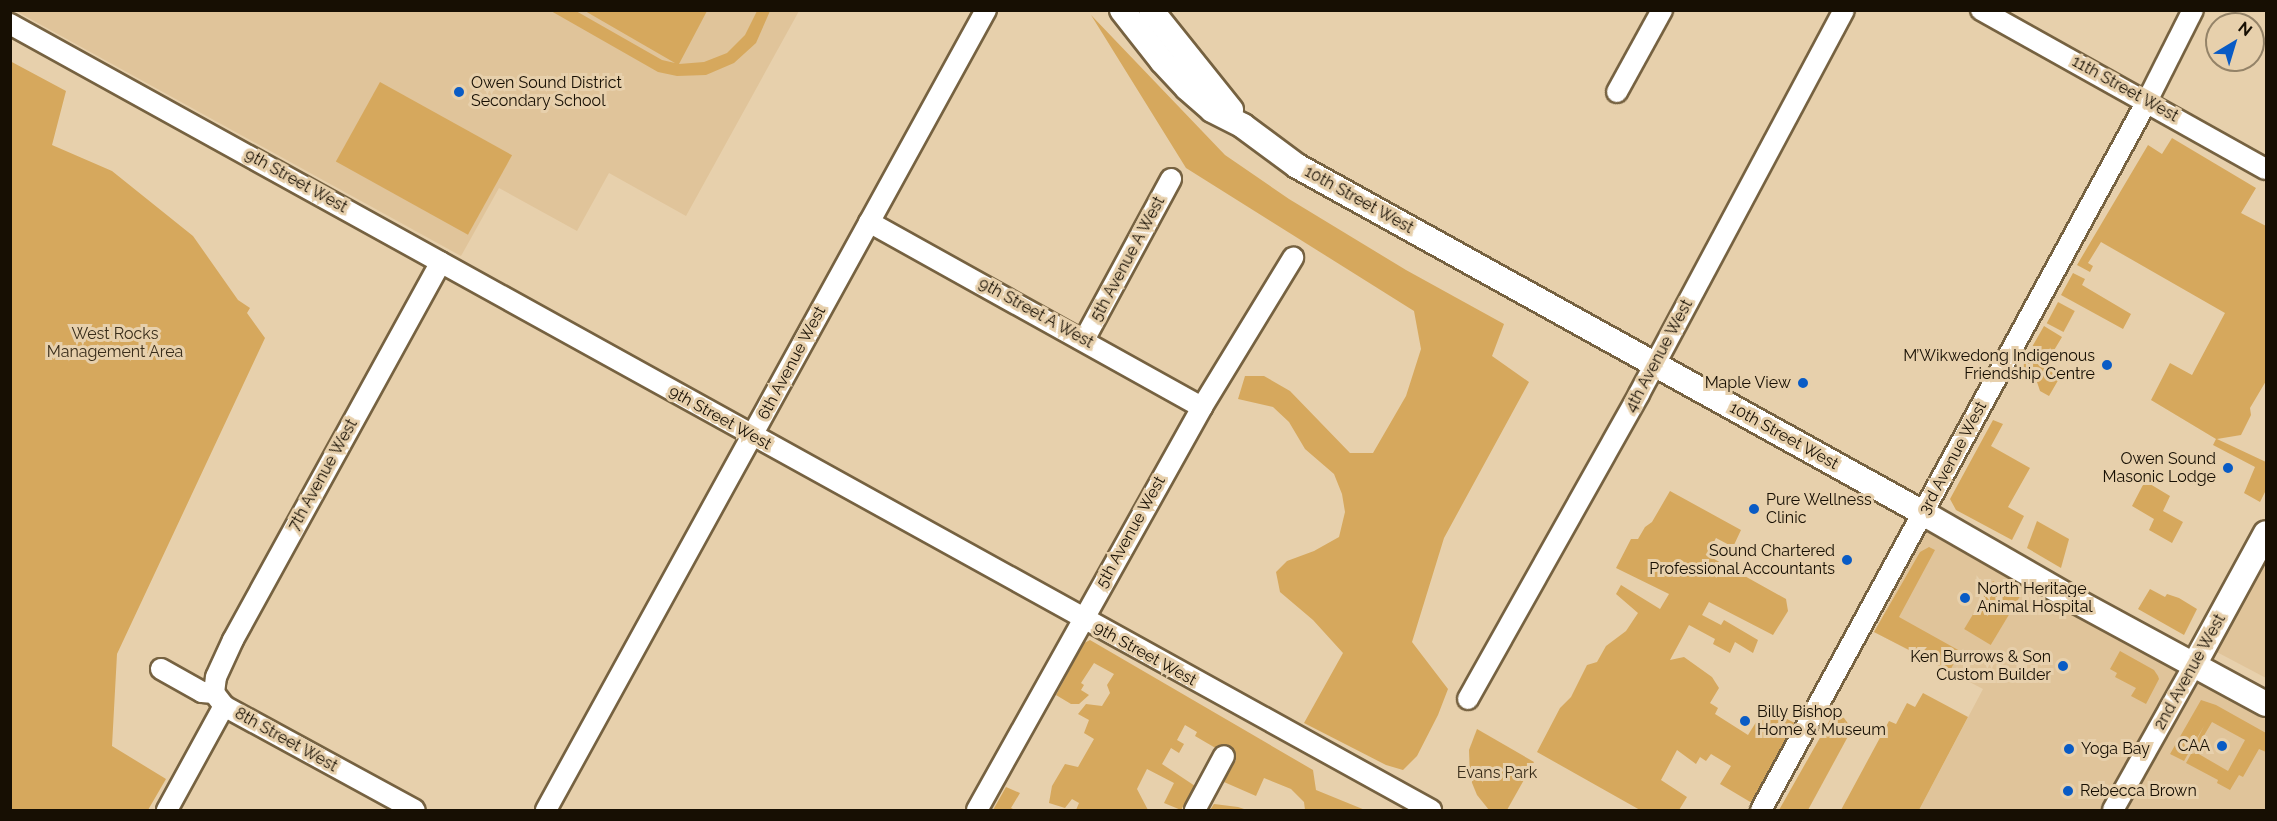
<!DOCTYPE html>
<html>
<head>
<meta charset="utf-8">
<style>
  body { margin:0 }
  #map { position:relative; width:2277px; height:821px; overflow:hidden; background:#e7d0ac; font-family:Raleway,sans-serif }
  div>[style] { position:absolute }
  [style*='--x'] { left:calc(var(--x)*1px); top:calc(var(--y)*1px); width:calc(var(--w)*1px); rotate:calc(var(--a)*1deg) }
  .built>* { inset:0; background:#e0c49a }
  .green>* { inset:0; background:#d6a85d; transform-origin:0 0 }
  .roads { filter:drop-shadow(2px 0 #766241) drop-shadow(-2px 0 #766241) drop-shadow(0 2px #766241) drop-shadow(0 -2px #766241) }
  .minor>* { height:20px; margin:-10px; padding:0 10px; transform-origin:10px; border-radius:10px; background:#fff }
  .major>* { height:24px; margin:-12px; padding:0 12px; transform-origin:12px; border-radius:12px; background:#fff }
  .dots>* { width:16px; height:16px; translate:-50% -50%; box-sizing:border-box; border:3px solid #e7d0ac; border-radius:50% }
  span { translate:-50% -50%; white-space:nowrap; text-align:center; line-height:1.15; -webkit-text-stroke:6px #e7d0ac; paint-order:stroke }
  .poi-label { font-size:16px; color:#170f03 }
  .left { translate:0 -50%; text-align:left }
  .right { translate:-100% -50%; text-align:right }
  .street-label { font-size:16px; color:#170f03 }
  .park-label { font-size:16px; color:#392d1a }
  .frame { position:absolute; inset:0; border:12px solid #170f03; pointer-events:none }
  .north { position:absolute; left:2205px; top:12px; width:60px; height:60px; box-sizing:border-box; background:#e7d0ac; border:2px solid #948368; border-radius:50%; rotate:38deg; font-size:16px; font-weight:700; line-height:24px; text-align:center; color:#170f03 }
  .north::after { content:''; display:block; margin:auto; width:21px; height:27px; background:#095bc5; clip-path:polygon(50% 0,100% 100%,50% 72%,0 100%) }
</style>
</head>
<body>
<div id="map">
  <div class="built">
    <i style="clip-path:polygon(16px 11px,799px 11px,686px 216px,609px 173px,577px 231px,499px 188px,461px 256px)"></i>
    <i style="clip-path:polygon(1930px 525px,2266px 710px,2266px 810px,1919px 810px,1983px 689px,1874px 632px)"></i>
    <i style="clip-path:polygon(2266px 555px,2266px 678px,2213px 650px)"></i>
  </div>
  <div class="green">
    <i style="clip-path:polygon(551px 11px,576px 11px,662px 60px,675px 63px,585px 11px,707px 11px,679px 64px,704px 62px,727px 53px,745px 35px,757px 11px,770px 11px,756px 43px,734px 63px,706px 75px,677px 76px,658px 72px)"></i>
    <i style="clip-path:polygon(1091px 15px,1225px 155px,1289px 199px,1406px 270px,1504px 324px,1492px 356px,1529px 382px,1444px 538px,1412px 642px,1448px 689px,1438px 715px,1417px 756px,1403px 770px,1386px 765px,1304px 723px,1343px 653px,1313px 620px,1280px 592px,1276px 572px,1287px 561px,1314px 551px,1339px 537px,1345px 512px,1342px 494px,1334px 474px,1305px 449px,1289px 422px,1273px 407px,1238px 399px,1245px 376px,1264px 376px,1290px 391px,1350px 453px,1373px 453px,1406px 396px,1421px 349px,1414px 311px,1186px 168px)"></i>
    <i style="clip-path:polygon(10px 61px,66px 91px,52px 145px,112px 171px,193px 236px,238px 300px,250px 308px,247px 313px,265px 338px,117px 654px,112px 746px,166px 779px,148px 810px,11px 810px)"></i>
    <i style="left:380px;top:82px;width:151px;height:91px;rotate:29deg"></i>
    <i style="clip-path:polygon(2172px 138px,2256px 188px,2241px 213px,2266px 226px,2266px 381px,2250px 408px,2251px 415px,2241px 435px,2217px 439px,2266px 462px,2266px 490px,2260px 502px,2244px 493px,2255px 467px,2213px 445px,2216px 439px,2151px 400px,2170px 363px,2192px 375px,2225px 313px,2101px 242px,2088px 263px,2093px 266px,2090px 272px,2077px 265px,2148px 145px,2162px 154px)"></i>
    <i style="clip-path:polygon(2073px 273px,2085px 279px,2082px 285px,2131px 314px,2123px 329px,2061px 295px)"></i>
    <i style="left:2058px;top:302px;width:19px;height:24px;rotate:28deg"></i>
    <i style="clip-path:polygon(2044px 326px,2062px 337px,2044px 367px,2060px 377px,2049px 396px,2040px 391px,2035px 376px,2020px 368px)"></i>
    <i style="clip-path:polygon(1993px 420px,2003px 424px,1991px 446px,2030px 468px,2008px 507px,2024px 516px,2012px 540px,1956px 510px,1950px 499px)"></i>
    <i style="clip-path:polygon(2145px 481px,2170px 496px,2163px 511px,2183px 522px,2172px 543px,2149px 530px,2154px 519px,2132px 506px)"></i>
    <i style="clip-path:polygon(1670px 491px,1741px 530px,1733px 547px,1716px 538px,1707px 555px,1786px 599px,1788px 611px,1773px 635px,1709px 602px,1702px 615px,1721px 625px,1724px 620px,1758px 640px,1753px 653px,1735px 642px,1730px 653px,1713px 644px,1715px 639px,1689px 625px,1670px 660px,1684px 657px,1712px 677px,1719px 688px,1710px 703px,1718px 708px,1715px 714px,1748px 735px,1765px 708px,1795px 723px,1752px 803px,1720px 784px,1731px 766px,1711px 754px,1706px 761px,1700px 757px,1696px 764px,1677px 750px,1661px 780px,1687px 797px,1679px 810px,1640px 810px,1537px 752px,1560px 708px,1571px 697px,1587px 665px,1597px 662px,1606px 646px,1626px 631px,1638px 613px,1616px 594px,1621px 585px,1660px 609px,1669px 594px,1616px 568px,1631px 539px,1638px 539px,1645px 527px,1652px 522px)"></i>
    <i style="clip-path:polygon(2037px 521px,2069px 539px,2061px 568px,2027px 548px)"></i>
    <i style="clip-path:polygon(1929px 547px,1935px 550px,1899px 617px,1960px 651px,1950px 671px,1874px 632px,1920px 552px)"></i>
    <i style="left:1993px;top:581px;width:31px;height:56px;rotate:31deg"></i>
    <i style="clip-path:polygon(2150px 589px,2165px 597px,2167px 594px,2179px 598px,2197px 609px,2184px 635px,2138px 609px)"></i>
    <i style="clip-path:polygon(1090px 640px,1313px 770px,1316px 790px,1365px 810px,1305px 810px,1304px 802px,1291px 789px,1264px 778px,1256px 796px,1224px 782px,1236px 760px,1195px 736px,1197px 732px,1185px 725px,1177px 740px,1184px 744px,1179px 753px,1171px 748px,1162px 764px,1195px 786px,1181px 810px,1164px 803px,1174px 783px,1147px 769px,1137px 789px,1148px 810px,1076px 810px,1079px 803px,1072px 799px,1065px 808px,1049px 803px,1052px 786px,1065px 764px,1078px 767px,1094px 739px,1084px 733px,1089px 720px,1078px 714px,1086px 704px,1102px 706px,1110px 693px,1107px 685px,1114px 674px,1094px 663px,1081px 683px,1084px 685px,1081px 690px,1089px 695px,1079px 704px,1071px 704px,1056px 695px,1084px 643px)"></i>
    <i style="clip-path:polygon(2120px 651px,2154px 670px,2158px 676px,2159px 679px,2146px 704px,2131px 696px,2136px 688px,2115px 677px,2117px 673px,2110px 669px)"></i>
    <i style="clip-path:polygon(1923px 693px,1968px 717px,1919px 810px,1841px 810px,1889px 721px,1896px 724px,1907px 703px,1915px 707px)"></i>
    <i style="clip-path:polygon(2201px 700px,2216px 705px,2266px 733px,2266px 752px,2259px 749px,2243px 777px,2239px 775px,2230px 790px,2217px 783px,2218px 780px,2186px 763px,2191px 754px,2197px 753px,2228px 771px,2245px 740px,2212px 722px,2196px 749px,2192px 750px,2204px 726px,2184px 761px,2170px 754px)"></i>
    <i style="clip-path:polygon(1834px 713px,1844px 718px,1852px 729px,1808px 810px,1779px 810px)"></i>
    <i style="clip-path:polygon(1477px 729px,1534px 762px,1507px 810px,1489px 810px,1477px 795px,1470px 778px,1469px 750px)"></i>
    <i style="clip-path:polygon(1006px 787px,1020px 793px,1011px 808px,1015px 810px,993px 810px)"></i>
    <i style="clip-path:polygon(1214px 804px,1238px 807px,1247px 810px,1210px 810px)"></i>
  </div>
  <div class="roads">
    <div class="minor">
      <i style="--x:1981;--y:10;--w:326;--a:29.2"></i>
      <i style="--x:10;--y:24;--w:1624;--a:28.95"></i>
      <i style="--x:1617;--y:92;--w:94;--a:-61.2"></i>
      <i style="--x:869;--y:222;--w:381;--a:29.1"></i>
      <i style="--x:1084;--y:340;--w:183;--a:-61.6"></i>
      <i style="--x:161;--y:669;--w:47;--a:29.3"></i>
      <i style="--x:202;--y:692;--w:12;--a:5"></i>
      <i style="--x:214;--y:693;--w:16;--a:52"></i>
      <i style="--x:224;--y:706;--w:217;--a:28.6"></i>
      <i style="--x:214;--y:693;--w:16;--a:-83"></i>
      <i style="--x:216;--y:677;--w:41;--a:-65.3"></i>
      <i style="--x:233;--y:640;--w:431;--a:-61.2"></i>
      <i style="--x:1468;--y:699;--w:350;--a:-60.7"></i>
      <i style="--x:1639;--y:394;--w:435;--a:-61.9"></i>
      <i style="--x:167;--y:810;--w:119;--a:-61.3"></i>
      <i style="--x:546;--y:810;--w:913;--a:-61.19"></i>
      <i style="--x:977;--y:810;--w:462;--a:-60.8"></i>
      <i style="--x:1202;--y:407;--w:175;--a:-58.6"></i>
      <i style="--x:1195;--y:810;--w:61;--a:-61.8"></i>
      <i style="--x:1761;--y:810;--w:807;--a:-61.43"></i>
      <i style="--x:2147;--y:101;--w:102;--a:-63.2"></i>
      <i style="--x:2113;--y:810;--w:166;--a:-60.8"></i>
    </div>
    <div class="major">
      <i style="--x:1122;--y:10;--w:65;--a:51.9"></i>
      <i style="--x:1162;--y:61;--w:37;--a:47"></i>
      <i style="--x:1187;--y:88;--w:33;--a:41"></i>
      <i style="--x:1212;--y:110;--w:35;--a:27"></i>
      <i style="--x:1243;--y:126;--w:67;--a:36.5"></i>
      <i style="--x:1297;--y:166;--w:716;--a:29"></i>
      <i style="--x:1923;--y:513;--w:177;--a:29.9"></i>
      <i style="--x:2076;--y:601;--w:216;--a:28.5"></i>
      <i style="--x:1151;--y:10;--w:128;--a:51.3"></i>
      <i style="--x:2194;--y:665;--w:150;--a:-61.4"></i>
    </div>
  </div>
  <div class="dots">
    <i style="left:459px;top:92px;background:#095bc5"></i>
    <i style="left:2107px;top:365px;background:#095bc5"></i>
    <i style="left:1803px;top:383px;background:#095bc5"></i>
    <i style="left:2228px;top:468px;background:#095bc5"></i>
    <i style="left:1754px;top:509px;background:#095bc5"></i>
    <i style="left:1847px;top:560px;background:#095bc5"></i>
    <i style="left:1965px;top:598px;background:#095bc5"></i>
    <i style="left:2063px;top:666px;background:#095bc5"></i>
    <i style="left:1745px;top:721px;background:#095bc5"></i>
    <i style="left:2222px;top:746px;background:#095bc5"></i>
    <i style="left:2069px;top:749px;background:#095bc5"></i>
    <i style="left:2068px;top:791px;background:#095bc5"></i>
  </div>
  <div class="poi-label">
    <span class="left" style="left:471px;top:92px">Owen Sound District<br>Secondary School</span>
    <span class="right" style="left:2095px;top:365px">M’Wikwedong Indigenous<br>Friendship Centre</span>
    <span class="right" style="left:1791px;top:383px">Maple View</span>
    <span class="right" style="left:2216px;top:468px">Owen Sound<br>Masonic Lodge</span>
    <span class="left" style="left:1766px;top:509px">Pure Wellness<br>Clinic</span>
    <span class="right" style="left:1835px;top:560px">Sound Chartered<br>Professional Accountants</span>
    <span class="left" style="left:1977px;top:598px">North Heritage<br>Animal Hospital</span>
    <span class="right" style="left:2051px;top:666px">Ken Burrows &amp; Son<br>Custom Builder</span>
    <span class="left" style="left:1757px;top:721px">Billy Bishop<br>Home &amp; Museum</span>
    <span class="right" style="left:2210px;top:746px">CAA</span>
    <span class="left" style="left:2081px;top:749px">Yoga Bay</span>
    <span class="left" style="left:2080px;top:791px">Rebecca Brown</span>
  </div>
  <div class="street-label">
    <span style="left:2125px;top:89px;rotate:29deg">11th Street West</span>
    <span style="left:296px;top:181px;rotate:29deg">9th Street West</span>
    <span style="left:1359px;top:200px;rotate:29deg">10th Street West</span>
    <span style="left:1128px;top:259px;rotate:-62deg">5th Avenue A West</span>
    <span style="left:1036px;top:313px;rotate:29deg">9th Street A West</span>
    <span style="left:1659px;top:356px;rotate:-62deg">4th Avenue West</span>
    <span style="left:792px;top:363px;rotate:-62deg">6th Avenue West</span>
    <span style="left:720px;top:418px;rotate:29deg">9th Street West</span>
    <span style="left:1784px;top:436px;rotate:29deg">10th Street West</span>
    <span style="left:1953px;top:458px;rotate:-62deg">3rd Avenue West</span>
    <span style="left:323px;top:475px;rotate:-61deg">7th Avenue West</span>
    <span style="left:1131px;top:532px;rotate:-61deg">5th Avenue West</span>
    <span style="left:1145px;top:654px;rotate:29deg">9th Street West</span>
    <span style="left:2190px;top:672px;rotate:-61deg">2nd Avenue West</span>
    <span style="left:286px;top:740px;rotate:29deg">8th Street West</span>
  </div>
  <div class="park-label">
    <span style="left:115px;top:343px">West Rocks<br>Management Area</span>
    <span style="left:1497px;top:773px">Evans Park</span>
  </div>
  <div class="frame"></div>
  <div class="north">N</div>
</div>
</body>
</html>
